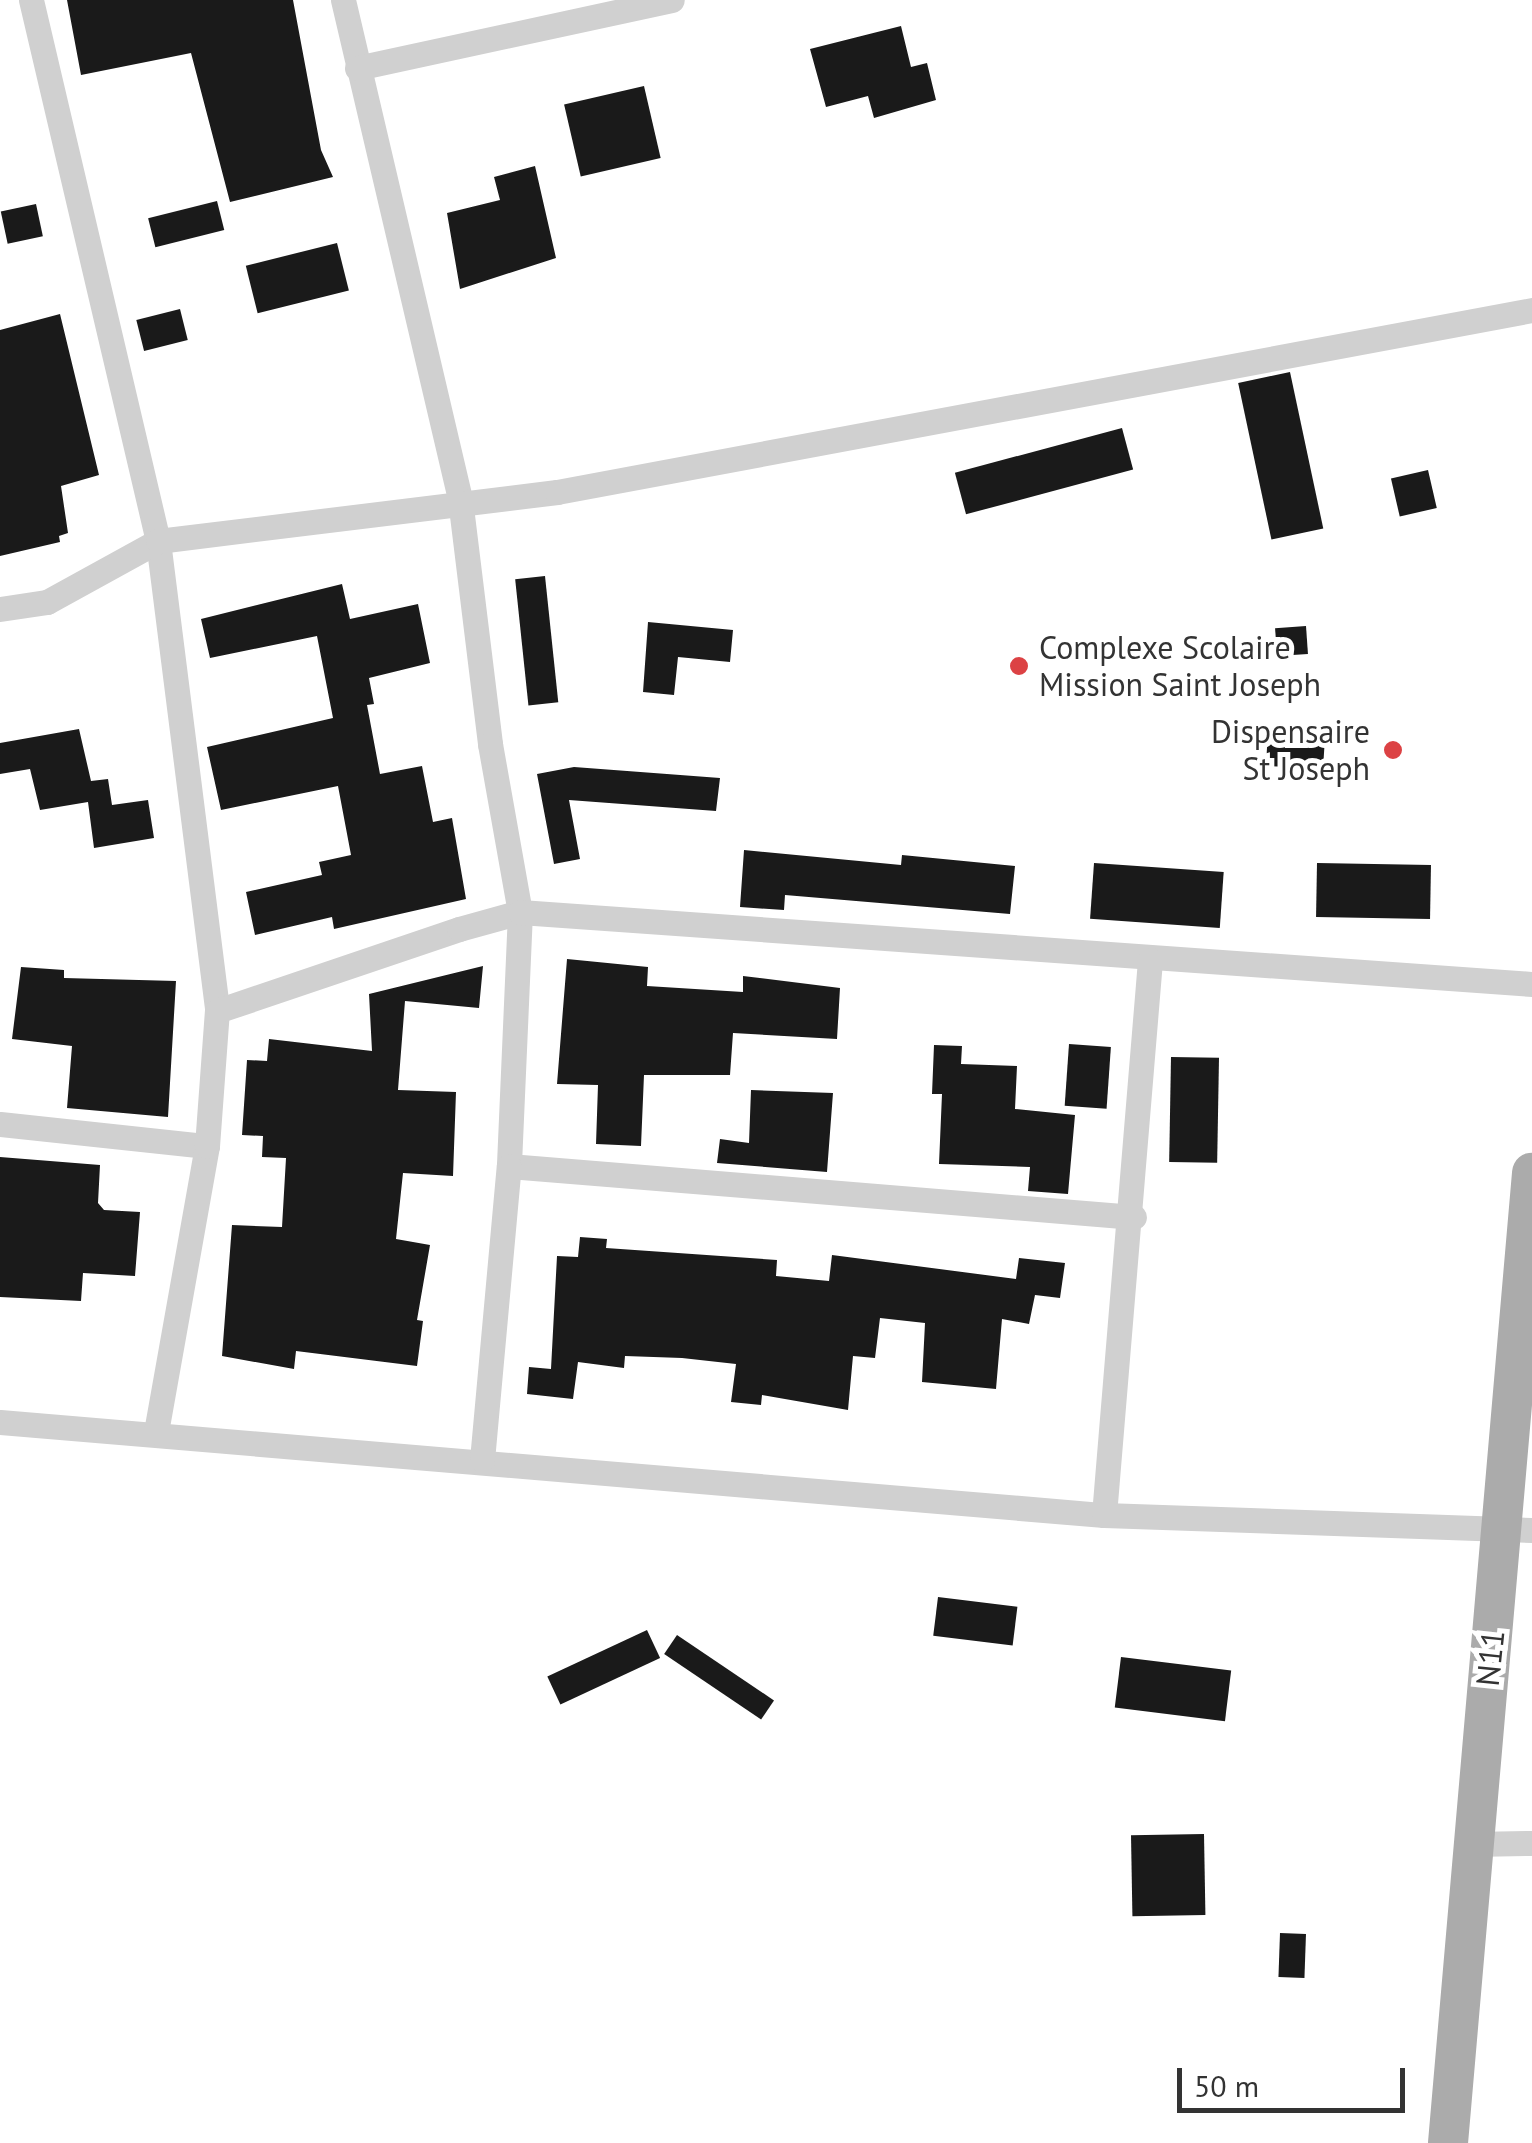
<!DOCTYPE html>
<html>
<head>
<meta charset="utf-8">
<style>
  body { margin:0 }
  #map { position:relative; width:1532px; height:2143px; overflow:hidden; background:#fff; font-family:"PT Sans",sans-serif }
  div>[style] { position:absolute }
  [style*='--x'] { left:calc(var(--x)*1px); top:calc(var(--y)*1px); width:calc(var(--w)*1px); rotate:calc(var(--a)*1deg) }
  .building>* { inset:0; background:#1a1a1a; transform-origin:0 0 }
  .minor>* { height:25px; margin:-12.5px; padding:0 12.5px; transform-origin:12.5px; border-radius:12.5px; background:#d0d0d0 }
  .primary>* { height:40px; margin:-20px; padding:0 20px; transform-origin:20px; border-radius:20px; background:#ababab }
  .dots>* { width:28px; height:28px; translate:-50% -50%; box-sizing:border-box; border:5px solid #fff; border-radius:50% }
  span { translate:-50% -50%; white-space:nowrap; text-align:center; line-height:1.15; -webkit-text-stroke:10px #fff; paint-order:stroke }
  .poi-label { font-size:32px; color:#333 }
  .left { translate:0 -50%; text-align:left }
  .right { translate:-100% -50%; text-align:right }
  .street-label { font-size:32px; color:#333 }
  .scale { position:absolute; left:1177px; top:2068px; width:228px; height:45px; box-sizing:border-box; border:5px solid #333; border-top:0; padding-left:12px; font-size:30px; line-height:35px; white-space:nowrap; color:#333; -webkit-text-stroke:8px #fff; paint-order:stroke }
</style>
</head>
<body>
<div id="map">
  <div class="building">
    <i style="clip-path:polygon(67px 0,293px 0,321px 150px,333px 177px,230px 202px,191px 53px,81px 75px)"></i>
    <i style="clip-path:polygon(901px 26px,911px 67px,927px 63px,936px 100px,874px 118px,868px 96px,826px 107px,810px 49px)"></i>
    <i style="left:644px;top:86px;width:74px;height:82px;rotate:77deg"></i>
    <i style="clip-path:polygon(535px 166px,556px 258px,460px 289px,447px 213px,500px 200px,494px 177px)"></i>
    <i style="left:217px;top:201px;width:30px;height:71px;rotate:76deg"></i>
    <i style="left:36px;top:204px;width:33px;height:36px;rotate:78deg"></i>
    <i style="left:337px;top:243px;width:49px;height:94px;rotate:76deg"></i>
    <i style="left:180px;top:309px;width:32px;height:45px;rotate:76deg"></i>
    <i style="clip-path:polygon(60px 314px,99px 475px,61px 486px,68px 533px,59px 536px,60px 542px,0 556px,0 330px)"></i>
    <i style="left:1290px;top:372px;width:160px;height:53px;rotate:78deg"></i>
    <i style="left:1122px;top:428px;width:43px;height:173px;rotate:75deg"></i>
    <i style="left:1428px;top:470px;width:39px;height:38px;rotate:77deg"></i>
    <i style="left:545px;top:576px;width:127px;height:30px;rotate:84deg"></i>
    <i style="clip-path:polygon(342px 584px,350px 619px,418px 604px,430px 663px,369px 678px,374px 704px,367px 705px,380px 774px,422px 766px,433px 822px,452px 818px,466px 899px,334px 929px,332px 917px,255px 935px,246px 892px,322px 875px,319px 862px,351px 855px,338px 786px,221px 810px,207px 747px,333px 718px,317px 636px,210px 658px,201px 619px)"></i>
    <i style="clip-path:polygon(648px 622px,733px 630px,730px 662px,678px 657px,674px 695px,643px 692px)"></i>
    <i style="left:1306px;top:626px;width:28px;height:31px;rotate:86deg"></i>
    <i style="clip-path:polygon(79px 729px,91px 781px,108px 779px,112px 805px,148px 800px,154px 838px,94px 848px,88px 802px,40px 810px,30px 769px,0 774px,0 743px)"></i>
    <i style="clip-path:polygon(1268px 730px,1325px 738px,1323px 768px,1266px 766px)"></i>
    <i style="clip-path:polygon(574px 767px,720px 778px,716px 811px,569px 800px,580px 859px,554px 864px,537px 774px)"></i>
    <i style="clip-path:polygon(744px 850px,901px 865px,902px 855px,1015px 866px,1010px 914px,785px 895px,784px 910px,740px 907px)"></i>
    <i style="left:1094px;top:863px;width:130px;height:56px;rotate:4deg"></i>
    <i style="left:1317px;top:863px;width:114px;height:54px;rotate:1deg"></i>
    <i style="clip-path:polygon(567px 959px,648px 967px,647px 986px,743px 992px,743px 976px,840px 988px,837px 1039px,733px 1033px,730px 1075px,644px 1075px,641px 1146px,596px 1144px,598px 1085px,557px 1084px)"></i>
    <i style="clip-path:polygon(483px 966px,479px 1008px,405px 1001px,398px 1090px,456px 1092px,453px 1176px,403px 1173px,396px 1239px,430px 1245px,417px 1320px,423px 1321px,417px 1366px,296px 1351px,294px 1369px,222px 1356px,232px 1225px,282px 1227px,286px 1158px,262px 1157px,263px 1136px,242px 1135px,247px 1060px,267px 1061px,269px 1039px,372px 1051px,369px 994px)"></i>
    <i style="clip-path:polygon(21px 967px,64px 970px,64px 978px,176px 981px,168px 1117px,67px 1108px,72px 1046px,12px 1039px)"></i>
    <i style="left:1069px;top:1044px;width:42px;height:62px;rotate:4deg"></i>
    <i style="clip-path:polygon(934px 1045px,962px 1046px,961px 1064px,1017px 1066px,1015px 1109px,1075px 1115px,1068px 1194px,1028px 1191px,1030px 1167px,939px 1164px,942px 1094px,932px 1094px)"></i>
    <i style="left:1171px;top:1057px;width:48px;height:105px;rotate:1deg"></i>
    <i style="clip-path:polygon(751px 1090px,833px 1093px,827px 1172px,717px 1163px,720px 1139px,749px 1143px)"></i>
    <i style="clip-path:polygon(0 1157px,100px 1165px,98px 1203px,104px 1210px,140px 1212px,135px 1276px,83px 1273px,81px 1301px,0 1297px)"></i>
    <i style="clip-path:polygon(580px 1237px,607px 1239px,606px 1248px,777px 1260px,776px 1276px,829px 1281px,832px 1255px,1016px 1279px,1019px 1258px,1065px 1263px,1060px 1298px,1035px 1295px,1029px 1324px,1002px 1319px,996px 1389px,922px 1382px,925px 1323px,880px 1318px,875px 1358px,853px 1356px,848px 1410px,762px 1395px,761px 1405px,731px 1402px,736px 1364px,682px 1358px,625px 1356px,624px 1368px,578px 1362px,573px 1399px,527px 1394px,529px 1367px,551px 1369px,557px 1256px,578px 1257px)"></i>
    <i style="left:938px;top:1597px;width:80px;height:39px;rotate:7deg"></i>
    <i style="left:647px;top:1630px;width:31px;height:110px;rotate:65deg"></i>
    <i style="left:677px;top:1635px;width:117px;height:23px;rotate:34deg"></i>
    <i style="left:1121px;top:1657px;width:111px;height:51px;rotate:7deg"></i>
    <i style="left:1204px;top:1834px;width:81px;height:73px;rotate:89deg"></i>
    <i style="left:1280px;top:1933px;width:26px;height:44px;rotate:2deg"></i>
  </div>
  <div class="minor">
    <i style="--x:31;--y:0;--w:556;--a:76.79"></i>
    <i style="--x:158;--y:541;--w:474;--a:82.8"></i>
    <i style="--x:343;--y:0;--w:513;--a:76.8"></i>
    <i style="--x:460;--y:499;--w:247;--a:83"></i>
    <i style="--x:490;--y:744;--w:171;--a:79.9"></i>
    <i style="--x:520;--y:912;--w:254;--a:92.5"></i>
    <i style="--x:509;--y:1166;--w:627;--a:4.66"></i>
    <i style="--x:357;--y:68;--w:322;--a:-12.2"></i>
    <i style="--x:0;--y:609;--w:48;--a:-8.5"></i>
    <i style="--x:47;--y:602;--w:127;--a:-28.8"></i>
    <i style="--x:158;--y:541;--w:402;--a:-7"></i>
    <i style="--x:557;--y:492;--w:992;--a:-10.57"></i>
    <i style="--x:0;--y:1124;--w:208;--a:6.1"></i>
    <i style="--x:0;--y:1422;--w:1108;--a:4.82"></i>
    <i style="--x:1104;--y:1515;--w:428;--a:2"></i>
    <i style="--x:156;--y:1432;--w:291;--a:-79.9"></i>
    <i style="--x:207;--y:1146;--w:135;--a:-85.8"></i>
    <i style="--x:217;--y:1011;--w:256;--a:-18.7"></i>
    <i style="--x:459;--y:929;--w:63;--a:-15.6"></i>
    <i style="--x:520;--y:912;--w:1015;--a:4.07"></i>
    <i style="--x:482;--y:1460;--w:295;--a:-84.8"></i>
    <i style="--x:1104;--y:1515;--w:557;--a:-85.26"></i>
    <i style="--x:1472;--y:1844;--w:60;--a:-1"></i>
  </div>
  <div class="primary">
    <i style="--x:1448;--y:2143;--w:974;--a:-85.05"></i>
  </div>
  <div class="dots">
    <i style="left:1019px;top:666px;background:#dc4244"></i>
    <i style="left:1393px;top:750px;background:#dc4244"></i>
  </div>
  <div class="poi-label">
    <span class="left" style="left:1039px;top:666px">Complexe Scolaire<br>Mission Saint Joseph</span>
    <span class="right" style="left:1370px;top:750px">Dispensaire<br>St Joseph</span>
  </div>
  <div class="street-label">
    <span style="left:1490px;top:1658px;rotate:-84deg">N11</span>
  </div>
  <div class="scale">50 m</div>
</div>
</body>
</html>
